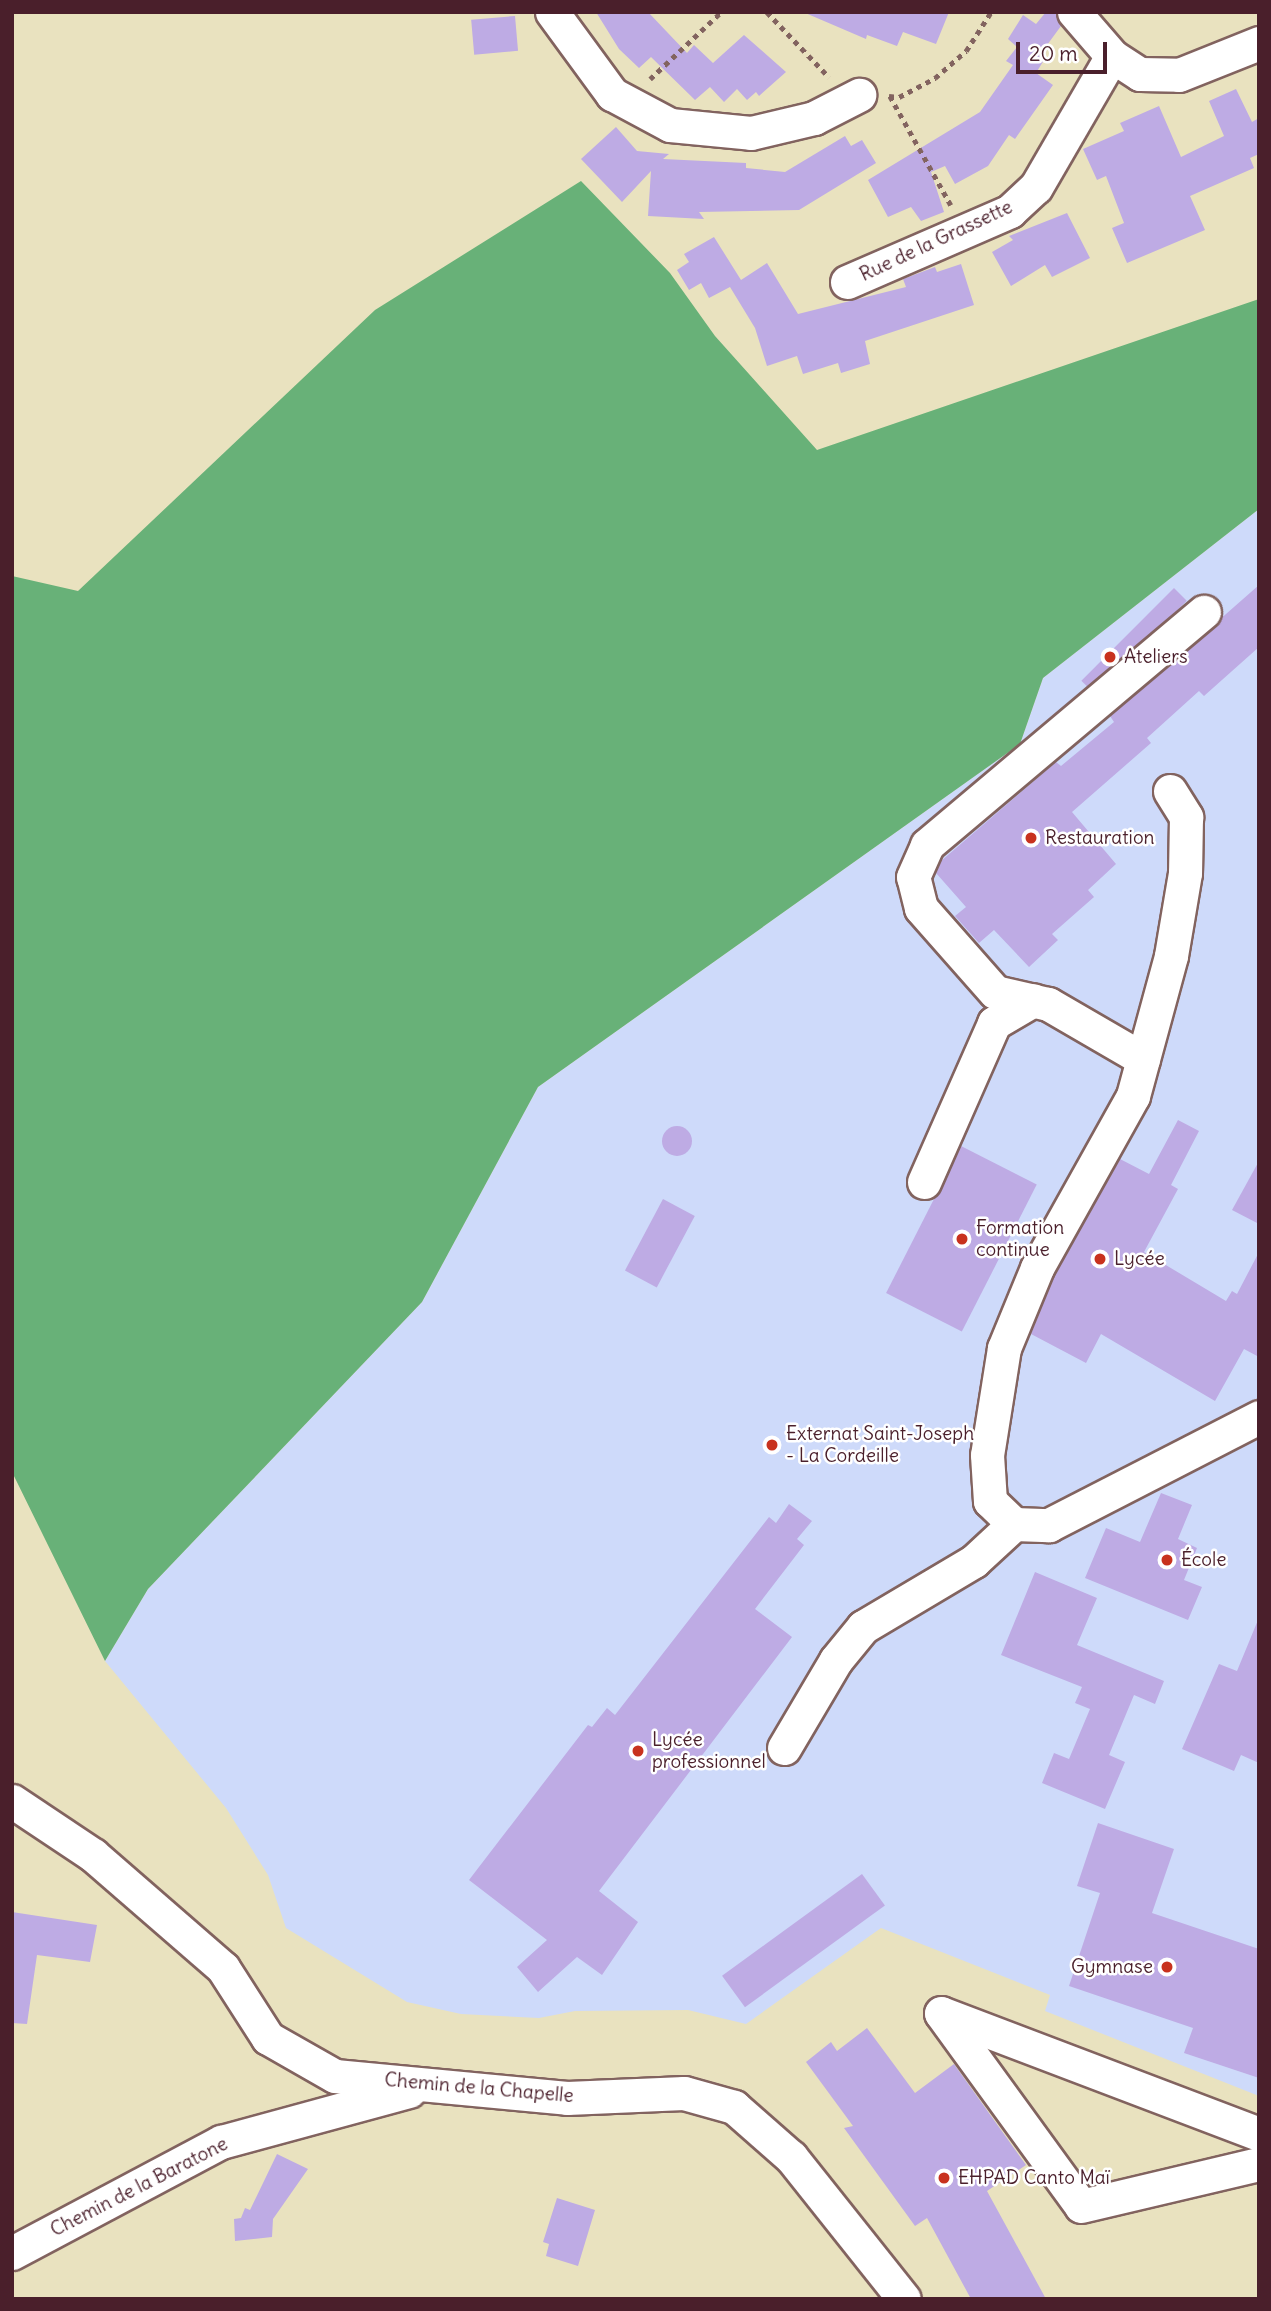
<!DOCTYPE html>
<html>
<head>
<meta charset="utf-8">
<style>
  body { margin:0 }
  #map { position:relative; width:1271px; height:2311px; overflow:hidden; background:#e9e2bf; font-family:Delius,sans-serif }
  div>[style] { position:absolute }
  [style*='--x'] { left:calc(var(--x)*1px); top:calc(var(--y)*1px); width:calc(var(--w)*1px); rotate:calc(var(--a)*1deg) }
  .built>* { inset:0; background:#cedafa }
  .forest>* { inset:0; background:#68b178 }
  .building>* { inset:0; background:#beabe4; transform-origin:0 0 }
  .round { border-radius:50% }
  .path>* { height:4.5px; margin-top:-2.25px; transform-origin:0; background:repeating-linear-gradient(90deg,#82635f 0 5px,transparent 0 10px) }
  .roads { filter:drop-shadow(2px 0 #82635f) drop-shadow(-2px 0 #82635f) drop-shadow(0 2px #82635f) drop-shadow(0 -2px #82635f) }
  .minor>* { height:33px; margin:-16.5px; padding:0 16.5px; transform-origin:16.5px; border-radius:16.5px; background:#fff }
  .dots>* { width:19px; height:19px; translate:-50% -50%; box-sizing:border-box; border:4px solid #fff; border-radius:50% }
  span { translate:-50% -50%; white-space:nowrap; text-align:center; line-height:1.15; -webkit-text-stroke:5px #fff; paint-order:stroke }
  .street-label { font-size:19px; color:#4a1f2b }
  .poi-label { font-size:19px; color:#4a1f2b }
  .left { translate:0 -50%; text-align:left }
  .right { translate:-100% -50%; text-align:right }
  .frame { position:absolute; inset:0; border:14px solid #4a1f2b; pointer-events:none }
  .scale { position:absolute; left:1016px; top:42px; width:91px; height:32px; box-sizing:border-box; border:4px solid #4a1f2b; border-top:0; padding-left:9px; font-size:21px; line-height:24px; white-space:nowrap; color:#4a1f2b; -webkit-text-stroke:5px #fff; paint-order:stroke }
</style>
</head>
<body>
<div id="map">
  <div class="built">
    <i style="clip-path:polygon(1259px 509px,1259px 2096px,1045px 2011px,1050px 1995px,881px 1928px,746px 2024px,688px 2010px,575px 2011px,539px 2018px,461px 2014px,407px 2002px,286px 1928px,268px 1875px,226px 1808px,105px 1661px,148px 1589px,422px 1302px,538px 1087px,1020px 744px,1043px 678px)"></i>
  </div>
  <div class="forest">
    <i style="clip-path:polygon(581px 181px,670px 273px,715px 336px,817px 450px,1259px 299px,1259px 509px,1043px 678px,1020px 744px,538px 1087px,422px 1302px,148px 1589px,105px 1661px,12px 1472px,12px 576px,78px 591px,375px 310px)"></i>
  </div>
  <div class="building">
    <i style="clip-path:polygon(596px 12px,648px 12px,687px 53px,694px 45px,713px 63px,744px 35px,786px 72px,759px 96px,756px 92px,747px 100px,737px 89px,724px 102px,710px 87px,695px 100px,651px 57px,639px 68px,619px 49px)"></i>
    <i style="clip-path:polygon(803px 12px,949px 12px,936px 44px,903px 32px,897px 46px,867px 35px,866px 39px)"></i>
    <i style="clip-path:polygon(1046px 12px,1055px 12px,1061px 26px,1039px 56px,1044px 60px,1036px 73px,1053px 85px,1015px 139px,1009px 135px,988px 166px,955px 184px,945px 166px,931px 172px,944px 212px,921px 221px,911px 207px,888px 217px,868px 180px,980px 112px,1013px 65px,1006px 61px,1017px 47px,1008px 39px,1023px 15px,1036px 24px)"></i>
    <i style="left:515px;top:16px;width:35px;height:44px;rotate:85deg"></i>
    <i style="clip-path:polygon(1236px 89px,1252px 122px,1259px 118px,1259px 154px,1250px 158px,1254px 168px,1190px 196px,1205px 230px,1127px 263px,1112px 228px,1124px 223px,1106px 176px,1097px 180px,1083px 149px,1124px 131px,1120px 123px,1159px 106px,1181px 157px,1224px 136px,1209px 101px)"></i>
    <i style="clip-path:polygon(616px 127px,637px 151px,669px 154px,663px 159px,746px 163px,746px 168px,785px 172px,845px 136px,851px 146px,862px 140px,876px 163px,799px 210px,699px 212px,704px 219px,648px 216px,651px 171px,622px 202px,581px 159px)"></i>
    <i style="clip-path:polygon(1067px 213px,1090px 258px,1052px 277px,1045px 265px,1011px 286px,992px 252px,1013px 240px,1009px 236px)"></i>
    <i style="clip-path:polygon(714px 237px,741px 280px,767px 263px,798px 314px,906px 287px,903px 279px,935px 267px,937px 272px,961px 264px,974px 305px,865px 341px,870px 364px,841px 373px,838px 363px,803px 374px,797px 356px,767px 366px,755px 328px,730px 287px,709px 298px,701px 283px,689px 290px,677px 270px,689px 262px,684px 254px)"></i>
    <i style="clip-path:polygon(1259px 585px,1259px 647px,1204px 696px,1199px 691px,1147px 738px,1151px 743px,1072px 812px,1116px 864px,1088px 890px,1094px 897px,1052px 934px,1058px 940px,1029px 967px,994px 930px,979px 943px,955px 916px,966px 907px,936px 873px,941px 861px,1056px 762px,1061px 766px,1114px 722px,1110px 716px)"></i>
    <i style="left:1174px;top:588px;width:18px;height:131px;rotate:45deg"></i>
    <i style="clip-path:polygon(1178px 1120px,1199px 1131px,1171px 1185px,1178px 1189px,1144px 1252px,1226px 1301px,1232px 1291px,1237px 1294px,1259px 1252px,1259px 1357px,1244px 1349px,1215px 1401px,1101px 1334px,1086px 1363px,1031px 1334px,1054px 1276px,1120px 1159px,1149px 1174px)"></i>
    <i class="round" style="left:662px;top:1126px;width:30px;height:30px"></i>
    <i style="left:961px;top:1146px;width:85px;height:165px;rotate:27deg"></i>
    <i style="clip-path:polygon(1259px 1161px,1259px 1224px,1232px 1210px)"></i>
    <i style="left:663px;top:1199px;width:36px;height:81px;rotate:28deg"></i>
    <i style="clip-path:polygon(1161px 1493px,1192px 1505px,1178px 1539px,1197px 1548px,1184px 1580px,1202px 1587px,1188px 1620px,1085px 1578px,1106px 1528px,1140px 1542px)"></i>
    <i style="clip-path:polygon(789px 1504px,812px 1521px,797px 1539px,804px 1545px,755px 1609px,792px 1637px,599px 1891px,638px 1922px,602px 1975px,577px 1957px,538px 1992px,517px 1967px,547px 1940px,469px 1880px,588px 1725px,592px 1727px,607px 1708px,615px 1715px,769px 1517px,776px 1523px)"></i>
    <i style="clip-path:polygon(1035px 1572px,1097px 1598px,1077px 1645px,1164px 1681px,1155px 1704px,1134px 1695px,1109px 1755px,1125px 1762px,1105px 1809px,1042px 1783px,1054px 1753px,1069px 1759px,1090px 1709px,1075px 1703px,1082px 1687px,1001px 1655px)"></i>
    <i style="clip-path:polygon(1258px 1620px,1259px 1763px,1241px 1755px,1234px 1771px,1182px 1749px,1219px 1664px,1237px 1671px)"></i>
    <i style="clip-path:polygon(1098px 1823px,1174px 1849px,1152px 1913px,1259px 1949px,1259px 2078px,1184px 2053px,1193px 2028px,1069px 1986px,1100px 1893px,1077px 1886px)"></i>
    <i style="left:862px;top:1874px;width:39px;height:173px;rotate:54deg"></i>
    <i style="clip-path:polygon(12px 1912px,97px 1925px,90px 1962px,37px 1955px,27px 2024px,12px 2023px)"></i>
    <i style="clip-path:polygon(867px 2028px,915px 2093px,954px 2064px,1026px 2165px,987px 2191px,1046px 2299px,971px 2299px,927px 2218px,915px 2226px,844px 2128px,853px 2126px,806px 2062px,831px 2042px,837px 2051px)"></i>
    <i style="clip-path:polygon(277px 2154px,308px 2169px,273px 2219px,272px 2237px,235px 2241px,234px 2219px,241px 2218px,245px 2208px,250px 2210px)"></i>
    <i style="clip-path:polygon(557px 2198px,595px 2210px,578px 2266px,546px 2256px,549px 2244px,543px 2242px)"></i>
  </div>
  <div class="path">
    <i style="--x:767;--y:12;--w:90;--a:46.4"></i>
    <i style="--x:650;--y:79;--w:98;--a:-43.3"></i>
    <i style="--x:889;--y:96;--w:10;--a:6"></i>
    <i style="--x:899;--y:97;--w:41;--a:-27.8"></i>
    <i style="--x:935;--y:78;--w:41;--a:-41.1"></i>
    <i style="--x:966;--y:51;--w:46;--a:-57.3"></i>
    <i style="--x:890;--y:96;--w:125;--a:60.8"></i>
  </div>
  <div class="roads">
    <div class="minor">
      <i style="--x:552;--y:12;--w:102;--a:53.8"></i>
      <i style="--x:612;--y:94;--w:66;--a:28.1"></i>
      <i style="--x:670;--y:125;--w:81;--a:5.6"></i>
      <i style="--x:751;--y:133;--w:65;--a:-13.4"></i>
      <i style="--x:814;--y:118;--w:51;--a:-27.1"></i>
      <i style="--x:1074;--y:12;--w:58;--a:49.2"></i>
      <i style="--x:1112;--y:56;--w:33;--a:33"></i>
      <i style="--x:1140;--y:74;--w:39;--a:1"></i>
      <i style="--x:1179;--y:75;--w:86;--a:-21.8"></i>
      <i style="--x:847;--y:282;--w:178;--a:-23.5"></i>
      <i style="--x:1010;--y:211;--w:35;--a:-43"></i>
      <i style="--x:1036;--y:187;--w:151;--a:-59.9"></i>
      <i style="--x:1170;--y:791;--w:31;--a:58"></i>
      <i style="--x:1186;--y:817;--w:56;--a:91"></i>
      <i style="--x:1185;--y:873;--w:84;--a:99.6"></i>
      <i style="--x:1171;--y:956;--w:145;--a:105.2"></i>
      <i style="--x:1133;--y:1096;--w:197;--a:119.2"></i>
      <i style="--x:1037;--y:1268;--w:87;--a:112.4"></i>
      <i style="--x:1004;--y:1348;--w:108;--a:99"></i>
      <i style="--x:987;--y:1455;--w:46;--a:86.3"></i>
      <i style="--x:990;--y:1501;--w:33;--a:44"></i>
      <i style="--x:1014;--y:1524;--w:35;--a:2"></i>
      <i style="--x:1049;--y:1525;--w:236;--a:-27.2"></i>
      <i style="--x:1143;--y:1059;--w:110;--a:-149.9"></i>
      <i style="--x:1048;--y:1004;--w:54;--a:-167.2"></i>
      <i style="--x:995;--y:992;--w:112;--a:-131.4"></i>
      <i style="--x:921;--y:908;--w:32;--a:-104"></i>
      <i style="--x:913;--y:877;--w:35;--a:-66"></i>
      <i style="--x:927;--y:845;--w:362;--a:-40.1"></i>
      <i style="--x:924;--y:1182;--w:174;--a:-66.2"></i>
      <i style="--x:994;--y:1023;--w:45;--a:-30.5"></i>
      <i style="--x:784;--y:1748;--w:102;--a:-59.4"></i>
      <i style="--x:836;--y:1660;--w:43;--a:-50.7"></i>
      <i style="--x:863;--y:1627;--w:129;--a:-30.7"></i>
      <i style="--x:974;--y:1561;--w:54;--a:-42.8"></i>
      <i style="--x:12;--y:1801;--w:97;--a:33.7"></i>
      <i style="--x:93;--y:1855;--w:172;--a:41"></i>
      <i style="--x:223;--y:1968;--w:83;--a:57.3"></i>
      <i style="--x:268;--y:2038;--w:77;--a:29.6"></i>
      <i style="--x:335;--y:2076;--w:233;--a:5.4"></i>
      <i style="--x:567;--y:2098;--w:117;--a:-2.4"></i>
      <i style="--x:684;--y:2093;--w:52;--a:15.6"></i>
      <i style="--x:734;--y:2107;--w:76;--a:41.3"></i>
      <i style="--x:791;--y:2157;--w:181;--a:51.5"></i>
      <i style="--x:1259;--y:2134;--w:340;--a:-159.2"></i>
      <i style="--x:941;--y:2013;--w:238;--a:54"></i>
      <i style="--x:1081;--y:2206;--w:183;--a:-13.3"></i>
      <i style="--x:12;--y:2253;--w:237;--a:-28"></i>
      <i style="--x:221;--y:2142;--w:195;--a:-15.2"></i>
    </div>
  </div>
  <div class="dots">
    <i style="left:1110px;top:657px;background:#c8321e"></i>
    <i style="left:1031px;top:838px;background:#c8321e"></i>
    <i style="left:962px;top:1239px;background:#c8321e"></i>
    <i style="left:1100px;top:1259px;background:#c8321e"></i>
    <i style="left:772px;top:1445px;background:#c8321e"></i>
    <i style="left:1167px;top:1560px;background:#c8321e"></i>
    <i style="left:638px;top:1751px;background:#c8321e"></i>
    <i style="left:1167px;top:1967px;background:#c8321e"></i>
    <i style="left:944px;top:2178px;background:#c8321e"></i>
  </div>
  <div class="street-label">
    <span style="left:936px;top:241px;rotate:-25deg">Rue de la Grassette</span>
    <span style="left:479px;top:2088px;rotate:5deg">Chemin de la Chapelle</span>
    <span style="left:139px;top:2187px;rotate:-27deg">Chemin de la Baratone</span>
  </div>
  <div class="poi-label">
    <span class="left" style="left:1124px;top:657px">Ateliers</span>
    <span class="left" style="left:1045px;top:838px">Restauration</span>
    <span class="left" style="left:976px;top:1239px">Formation<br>continue</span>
    <span class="left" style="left:1114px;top:1259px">Lycée</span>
    <span class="left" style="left:786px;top:1445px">Externat Saint-Joseph<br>- La Cordeille</span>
    <span class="left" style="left:1181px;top:1560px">École</span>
    <span class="left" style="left:652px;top:1751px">Lycée<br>professionnel</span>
    <span class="right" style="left:1153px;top:1967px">Gymnase</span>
    <span class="left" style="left:958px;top:2178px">EHPAD Canto Maï</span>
  </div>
  <div class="frame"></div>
  <div class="scale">20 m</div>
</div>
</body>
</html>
